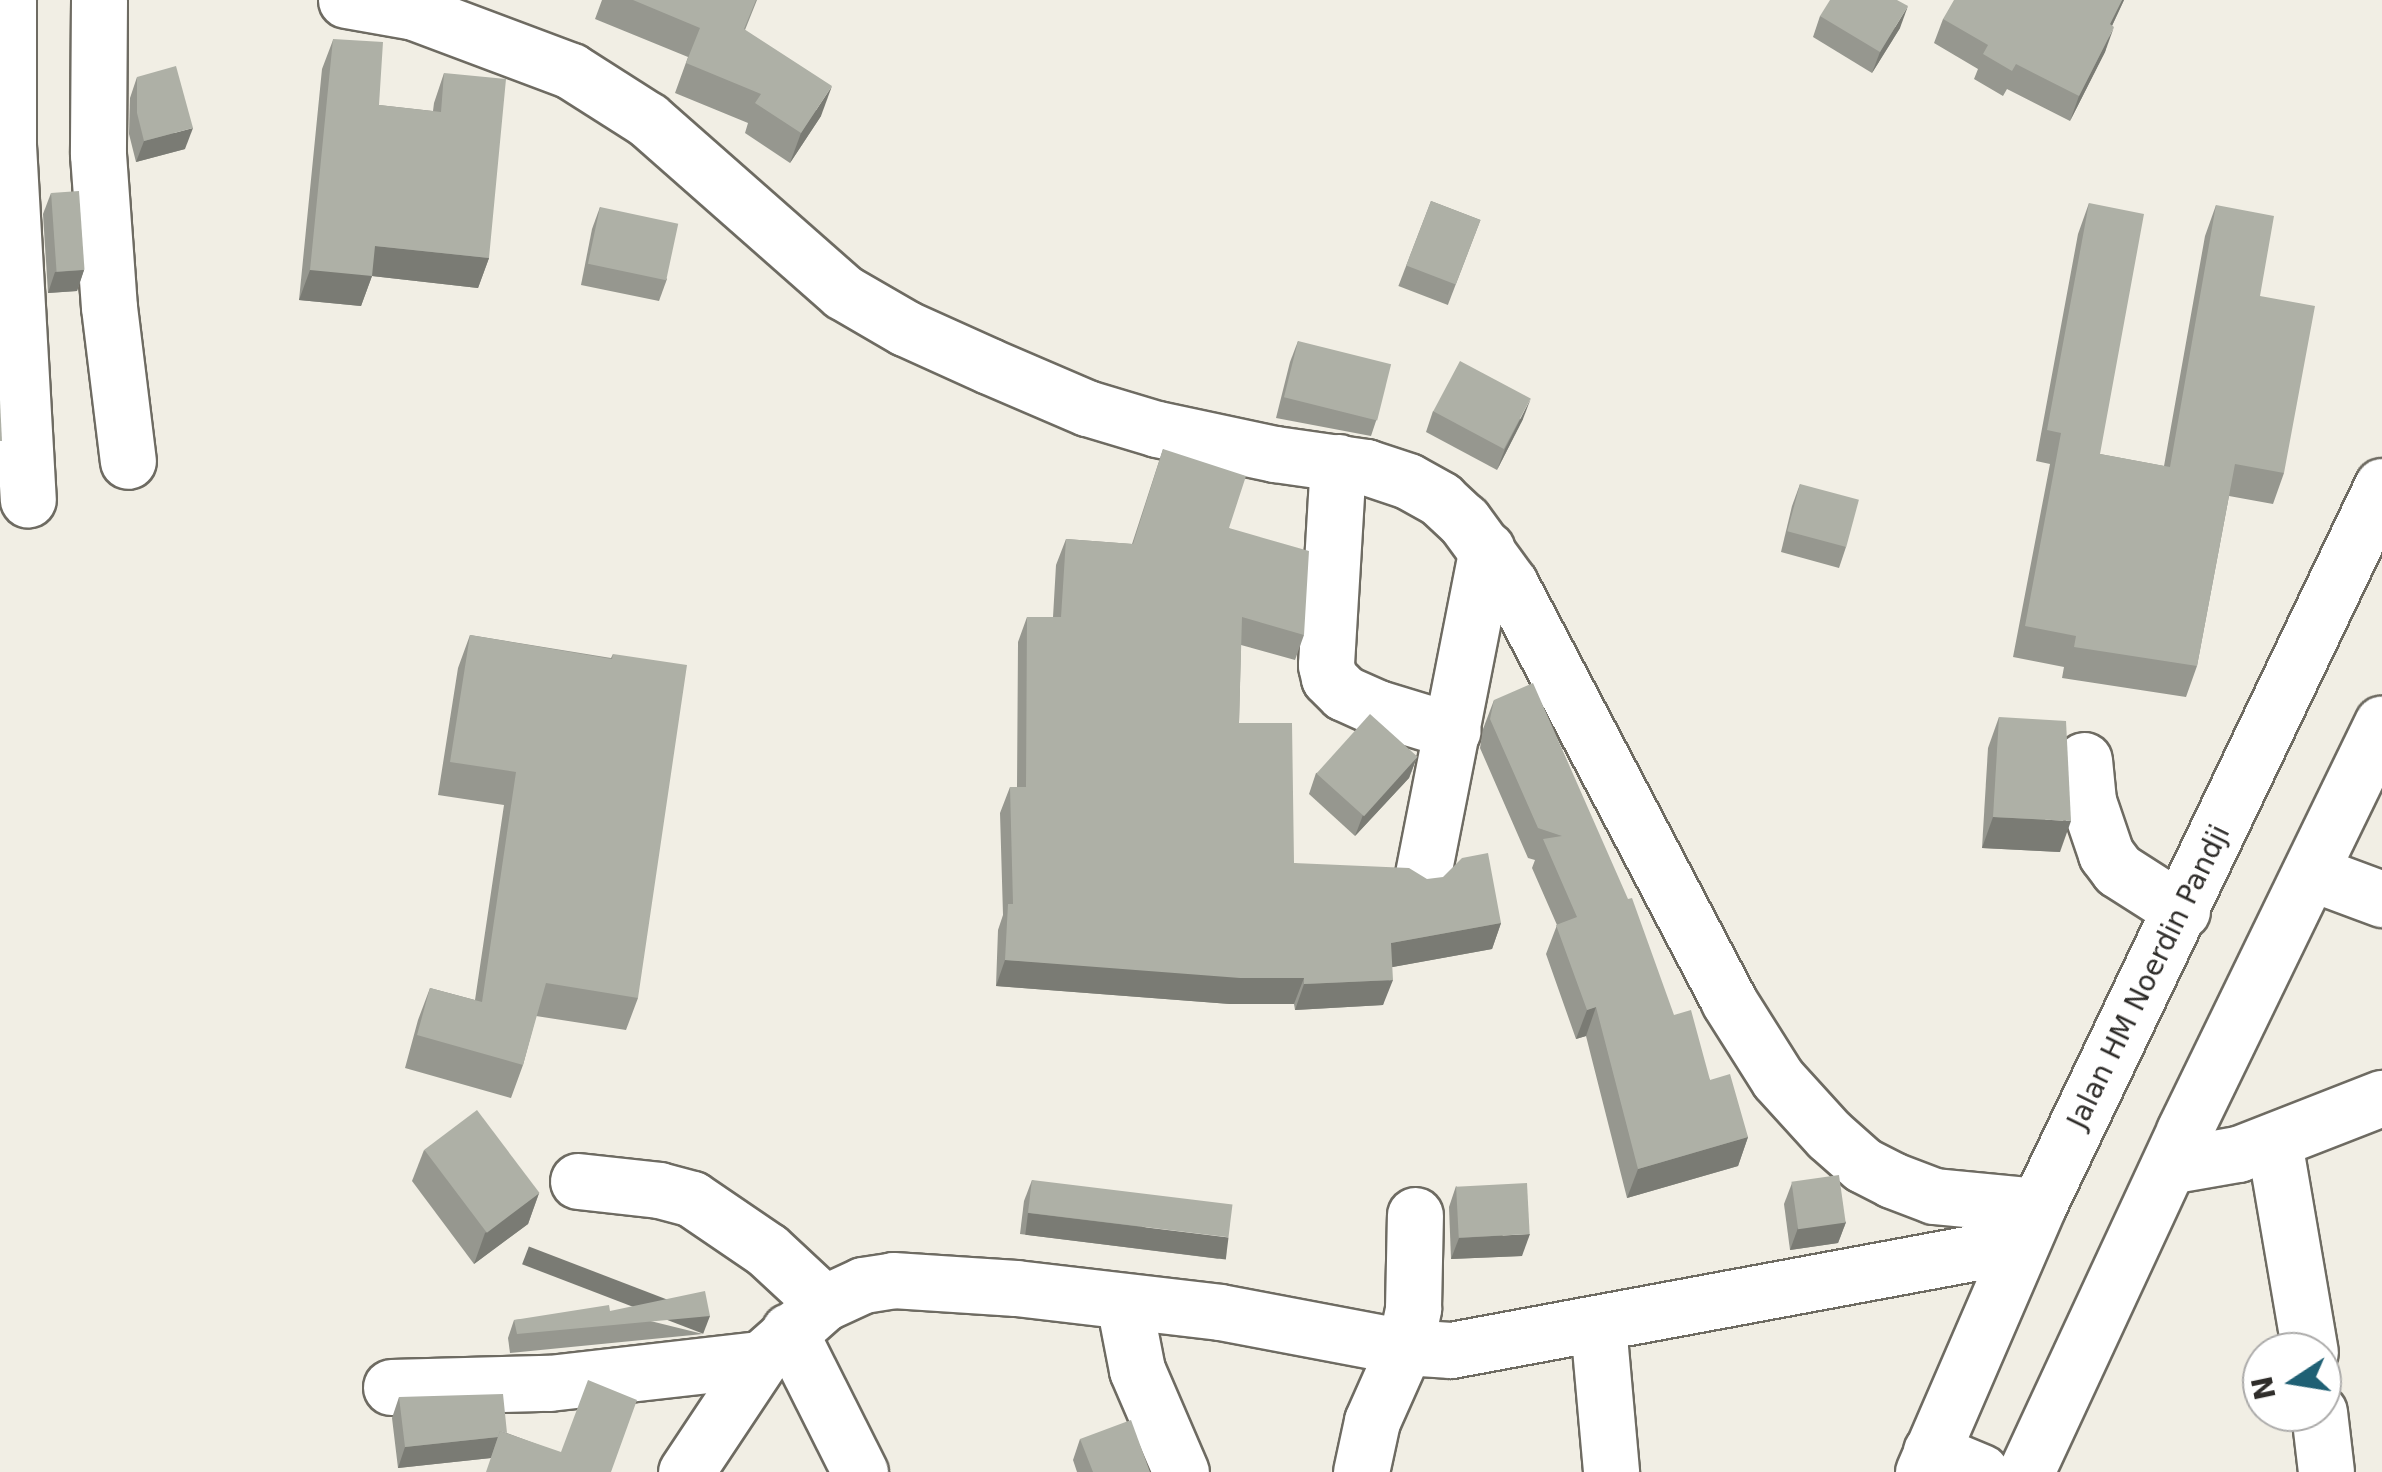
<!DOCTYPE html>
<html>
<head>
<meta charset="utf-8">
<style>
  body { margin:0 }
  #map { position:relative; width:2382px; height:1472px; overflow:hidden; background:#f1eee4; font-family:"DejaVu Sans",sans-serif }
  div>[style] { position:absolute }
  [style*='--x'] { left:calc(var(--x)*1px); top:calc(var(--y)*1px); width:calc(var(--w)*1px); rotate:calc(var(--a)*1deg) }
  .roads { filter:drop-shadow(2px 0 #6e6b62) drop-shadow(-2px 0 #6e6b62) drop-shadow(0 2px #6e6b62) drop-shadow(0 -2px #6e6b62) }
  .minor>* { height:55px; margin:-27.5px; padding:0 27.5px; transform-origin:27.5px; border-radius:27.5px; background:#fff }
  .major>* { height:55px; margin:-27.5px; padding:0 27.5px; transform-origin:27.5px; border-radius:27.5px; background:#fff }
  .wall>* { inset:0; background:#96978f; transform-origin:0 0 }
  .shaded-wall>* { inset:0; background:#7a7b74; transform-origin:0 0 }
  .building>* { inset:0; background:#aeb0a6; transform-origin:0 0 }
  span { translate:-50% -50%; white-space:nowrap; text-align:center; line-height:1.15; -webkit-text-stroke:10px #fff; paint-order:stroke }
  .street-label { font-size:28px; color:#2f2d2a }
  .north { position:absolute; left:2242px; top:1332px; width:100px; height:100px; box-sizing:border-box; background:#fff; border:2px solid #acabaa; border-radius:50%; rotate:258deg; font-size:28px; font-weight:700; line-height:40px; text-align:center; color:#2f2d2a }
  .north::after { content:''; display:block; margin:auto; width:35px; height:45px; background:#1f6074; clip-path:polygon(50% 0,100% 100%,50% 72%,0 100%) }
</style>
</head>
<body>
<div id="map">
  <div class="roads">
    <div class="minor">
      <i style="--x:8;--y:0;--w:145;--a:90"></i>
      <i style="--x:8;--y:145;--w:355;--a:86.8"></i>
      <i style="--x:99;--y:0;--w:154;--a:90.4"></i>
      <i style="--x:98;--y:154;--w:153;--a:85.9"></i>
      <i style="--x:109;--y:307;--w:155;--a:83"></i>
      <i style="--x:346;--y:0;--w:69;--a:10"></i>
      <i style="--x:414;--y:12;--w:168;--a:20.6"></i>
      <i style="--x:571;--y:71;--w:91;--a:32.5"></i>
      <i style="--x:648;--y:120;--w:260;--a:41.4"></i>
      <i style="--x:843;--y:292;--w:72;--a:30.1"></i>
      <i style="--x:905;--y:328;--w:92;--a:24.3"></i>
      <i style="--x:989;--y:366;--w:107;--a:23.2"></i>
      <i style="--x:1087;--y:408;--w:73;--a:16.7"></i>
      <i style="--x:1157;--y:429;--w:121;--a:12"></i>
      <i style="--x:1275;--y:454;--w:92;--a:8.1"></i>
      <i style="--x:1366;--y:467;--w:44;--a:18.4"></i>
      <i style="--x:1408;--y:481;--w:37;--a:29"></i>
      <i style="--x:1440;--y:499;--w:33;--a:43"></i>
      <i style="--x:1464;--y:521;--w:78;--a:53.9"></i>
      <i style="--x:1510;--y:584;--w:470;--a:62.3"></i>
      <i style="--x:1728;--y:1000;--w:93;--a:57.7"></i>
      <i style="--x:1778;--y:1079;--w:76;--a:47.7"></i>
      <i style="--x:1829;--y:1135;--w:45;--a:41.4"></i>
      <i style="--x:1863;--y:1165;--w:33;--a:27"></i>
      <i style="--x:1892;--y:1180;--w:45;--a:20.9"></i>
      <i style="--x:1934;--y:1196;--w:104;--a:5.5"></i>
      <i style="--x:1338;--y:462;--w:203;--a:93.4"></i>
      <i style="--x:1326;--y:665;--w:13;--a:77"></i>
      <i style="--x:1329;--y:678;--w:21;--a:45"></i>
      <i style="--x:1344;--y:693;--w:37;--a:24"></i>
      <i style="--x:1378;--y:708;--w:78;--a:17"></i>
      <i style="--x:2084;--y:760;--w:41;--a:84.4"></i>
      <i style="--x:2088;--y:801;--w:56;--a:71.2"></i>
      <i style="--x:2106;--y:854;--w:20;--a:53"></i>
      <i style="--x:2118;--y:870;--w:76;--a:32.6"></i>
      <i style="--x:2312;--y:873;--w:75;--a:20.4"></i>
      <i style="--x:1423;--y:874;--w:331;--a:-78.9"></i>
      <i style="--x:2274;--y:1142;--w:213;--a:80.3"></i>
      <i style="--x:2169;--y:1166;--w:70;--a:-9.9"></i>
      <i style="--x:2238;--y:1154;--w:155;--a:-21.3"></i>
      <i style="--x:578;--y:1181;--w:81;--a:6.3"></i>
      <i style="--x:659;--y:1190;--w:34;--a:15"></i>
      <i style="--x:692;--y:1199;--w:91;--a:34.2"></i>
      <i style="--x:767;--y:1250;--w:78;--a:42.9"></i>
      <i style="--x:1124;--y:1303;--w:68;--a:79"></i>
      <i style="--x:1137;--y:1370;--w:111;--a:66.7"></i>
      <i style="--x:1598;--y:1325;--w:148;--a:84.9"></i>
      <i style="--x:789;--y:1331;--w:158;--a:63.3"></i>
      <i style="--x:391;--y:1387;--w:158;--a:-1.5"></i>
      <i style="--x:549;--y:1383;--w:213;--a:-6.5"></i>
      <i style="--x:2319;--y:1412;--w:60;--a:83.3"></i>
      <i style="--x:686;--y:1472;--w:136;--a:-56.4"></i>
      <i style="--x:761;--y:1359;--w:84;--a:-41.6"></i>
      <i style="--x:824;--y:1303;--w:43;--a:-24.8"></i>
      <i style="--x:863;--y:1285;--w:30;--a:-9"></i>
      <i style="--x:893;--y:1280;--w:123;--a:3.7"></i>
      <i style="--x:1016;--y:1288;--w:205;--a:6.7"></i>
      <i style="--x:1220;--y:1312;--w:188;--a:10.7"></i>
      <i style="--x:1405;--y:1347;--w:46;--a:3.7"></i>
      <i style="--x:1451;--y:1350;--w:579;--a:-10.55"></i>
      <i style="--x:1361;--y:1472;--w:52;--a:-77.8"></i>
      <i style="--x:1372;--y:1421;--w:81;--a:-66"></i>
      <i style="--x:1405;--y:1347;--w:40;--a:-78"></i>
      <i style="--x:1413;--y:1308;--w:93;--a:-88.8"></i>
    </div>
    <div class="major">
      <i style="--x:1931;--y:1451;--w:54;--a:22.8"></i>
      <i style="--x:1923;--y:1472;--w:290;--a:-66.6"></i>
      <i style="--x:2038;--y:1206;--w:798;--a:-64.46"></i>
      <i style="--x:2026;--y:1472;--w:376;--a:-65.1"></i>
      <i style="--x:2184;--y:1131;--w:453;--a:-64.1"></i>
    </div>
  </div>
  <div class="wall">
    <i style="clip-path:polygon(602px 0,757px 0,745px 30px,821px 116px,790px 163px,745px 133px,748px 123px,675px 93px,688px 57px,595px 19px)"></i>
    <i style="clip-path:polygon(2124px 0,2112px 26px,2105px 52px,2070px 121px,2007px 89px,2003px 96px,1974px 79px,1978px 69px,1934px 43px,1943px 19px)"></i>
    <i style="clip-path:polygon(1820px 16px,1900px 28px,1872px 73px,1813px 37px)"></i>
    <i style="clip-path:polygon(333px 40px,379px 105px,433px 111px,434px 103px,444px 73px,489px 258px,478px 288px,372px 276px,361px 306px,299px 300px,322px 69px)"></i>
    <i style="clip-path:polygon(137px 77px,185px 149px,136px 162px,129px 134px,130px 98px)"></i>
    <i style="clip-path:polygon(51px 193px,84px 270px,77px 291px,48px 293px,43px 214px)"></i>
    <i style="left:1431px;top:201px;width:53px;height:91px;rotate:21deg"></i>
    <i style="clip-path:polygon(2089px 203px,2100px 454px,2164px 466px,2205px 236px,2216px 205px,2260px 296px,2284px 473px,2273px 504px,2229px 496px,2197px 666px,2186px 697px,2062px 678px,2064px 667px,2013px 657px,2050px 464px,2036px 461px,2078px 234px)"></i>
    <i style="clip-path:polygon(600px 207px,667px 279px,659px 301px,581px 285px,592px 229px)"></i>
    <i style="clip-path:polygon(1298px 341px,1378px 415px,1371px 436px,1276px 418px,1290px 362px)"></i>
    <i style="clip-path:polygon(1433px 411px,1523px 419px,1497px 470px,1426px 432px)"></i>
    <i style="clip-path:polygon(1163px 449px,1229px 528px,1304px 635px,1295px 660px,1241px 645px,1239px 723px,1294px 863px,1501px 923px,1492px 949px,1392px 967px,1383px 1005px,1295px 1010px,1294px 1004px,1230px 1004px,996px 986px,998px 930px,1003px 915px,1000px 813px,1010px 787px,1017px 787px,1018px 642px,1027px 617px,1053px 617px,1056px 565px,1066px 539px,1132px 544px)"></i>
    <i style="clip-path:polygon(1800px 484px,1846px 547px,1839px 568px,1781px 552px,1792px 506px)"></i>
    <i style="clip-path:polygon(470px 635px,611px 658px,613px 654px,638px 998px,626px 1030px,536px 1016px,523px 1065px,511px 1098px,405px 1068px,418px 1020px,430px 988px,475px 1000px,504px 805px,438px 795px,458px 668px)"></i>
    <i style="clip-path:polygon(1494px 700px,1710px 1080px,1748px 1137px,1738px 1166px,1627px 1198px,1586px 1036px,1576px 1039px,1546px 954px,1557px 925px,1532px 868px,1535px 860px,1528px 858px,1480px 748px,1483px 729px)"></i>
    <i style="clip-path:polygon(1999px 717px,2060px 852px,1982px 848px,1988px 748px)"></i>
    <i style="clip-path:polygon(1417px 757px,1409px 778px,1355px 836px,1309px 794px,1316px 773px)"></i>
    <i style="clip-path:polygon(424px 1150px,539px 1193px,528px 1224px,474px 1264px,412px 1181px)"></i>
    <i style="clip-path:polygon(1032px 1180px,1220px 1259px,1020px 1234px,1024px 1201px)"></i>
    <i style="clip-path:polygon(1792px 1183px,1846px 1222px,1838px 1243px,1790px 1250px,1784px 1204px)"></i>
    <i style="clip-path:polygon(1456px 1186px,1522px 1256px,1451px 1259px,1449px 1207px)"></i>
    <i style="clip-path:polygon(610px 1311px,703px 1334px,510px 1353px,508px 1338px,514px 1320px)"></i>
    <i style="clip-path:polygon(399px 1397px,507px 1433px,611px 1472px,491px 1458px,398px 1468px,392px 1418px)"></i>
    <i style="clip-path:polygon(1080px 1439px,1150px 1472px,1077px 1472px,1073px 1460px)"></i>
  </div>
  <div class="shaded-wall">
    <i style="clip-path:polygon(2122px 0,2124px 0,2101px 49px,2110px 24px)"></i>
    <i style="clip-path:polygon(1908px 6px,1900px 28px,1872px 73px,1880px 52px)"></i>
    <i style="clip-path:polygon(2114px 27px,2105px 52px,2070px 121px,2079px 96px)"></i>
    <i style="clip-path:polygon(832px 86px,821px 116px,790px 163px,801px 133px)"></i>
    <i style="clip-path:polygon(193px 128px,185px 149px,136px 162px,144px 141px)"></i>
    <i style="clip-path:polygon(375px 246px,489px 258px,478px 288px,372px 276px,361px 306px,299px 300px,310px 270px)"></i>
    <i style="clip-path:polygon(84px 270px,77px 291px,48px 293px,55px 272px)"></i>
    <i style="clip-path:polygon(1531px 398px,1523px 419px,1497px 470px,1505px 449px)"></i>
    <i style="clip-path:polygon(1417px 757px,1409px 778px,1355px 836px,1363px 815px)"></i>
    <i style="clip-path:polygon(1993px 817px,2071px 821px,2060px 852px,1982px 848px)"></i>
    <i style="clip-path:polygon(1501px 923px,1492px 949px,1382px 969px,1391px 943px)"></i>
    <i style="clip-path:polygon(1005px 960px,1304px 978px,1294px 1004px,1230px 1004px,996px 986px)"></i>
    <i style="clip-path:polygon(1393px 980px,1383px 1005px,1295px 1010px,1304px 984px)"></i>
    <i style="clip-path:polygon(1596px 1007px,1586px 1036px,1576px 1039px,1587px 1010px)"></i>
    <i style="clip-path:polygon(1748px 1137px,1738px 1166px,1627px 1198px,1638px 1169px)"></i>
    <i style="clip-path:polygon(539px 1193px,528px 1224px,474px 1264px,485px 1233px)"></i>
    <i style="left:1028px;top:1213px;width:202px;height:22px;rotate:7deg"></i>
    <i style="clip-path:polygon(1846px 1222px,1838px 1243px,1790px 1250px,1798px 1228px)"></i>
    <i style="clip-path:polygon(1530px 1234px,1522px 1256px,1451px 1259px,1459px 1238px)"></i>
    <i style="left:710px;top:1316px;width:19px;height:194px;rotate:111deg"></i>
    <i style="clip-path:polygon(498px 1437px,491px 1458px,398px 1468px,405px 1447px)"></i>
  </div>
  <div class="building">
    <i style="clip-path:polygon(633px 0,756px 0,744px 29px,832px 86px,801px 133px,755px 103px,761px 94px,686px 63px,700px 28px)"></i>
    <i style="clip-path:polygon(1830px 0,1897px 0,1908px 6px,1880px 52px,1820px 16px)"></i>
    <i style="clip-path:polygon(1954px 0,2122px 0,2110px 24px,2114px 27px,2079px 96px,2016px 64px,2012px 71px,1983px 54px,1988px 45px,1943px 19px)"></i>
    <i style="clip-path:polygon(333px 39px,383px 42px,379px 105px,441px 112px,444px 73px,506px 79px,489px 258px,375px 246px,372px 276px,310px 270px)"></i>
    <i style="clip-path:polygon(176px 66px,193px 128px,144px 141px,137px 113px,137px 77px)"></i>
    <i style="left:79px;top:191px;width:79px;height:28px;rotate:86deg"></i>
    <i style="left:1431px;top:201px;width:53px;height:69px;rotate:21deg"></i>
    <i style="clip-path:polygon(2089px 203px,2144px 214px,2100px 454px,2170px 467px,2216px 205px,2274px 216px,2260px 296px,2315px 306px,2284px 473px,2235px 464px,2197px 666px,2074px 647px,2076px 636px,2025px 626px,2061px 433px,2047px 430px)"></i>
    <i style="left:600px;top:207px;width:80px;height:58px;rotate:12deg"></i>
    <i style="left:1298px;top:341px;width:96px;height:58px;rotate:14deg"></i>
    <i style="left:1460px;top:361px;width:80px;height:57px;rotate:28deg"></i>
    <i style="clip-path:polygon(0 400px,2px 441px,0 441px)"></i>
    <i style="clip-path:polygon(1163px 449px,1246px 476px,1229px 528px,1309px 551px,1304px 635px,1242px 617px,1239px 723px,1292px 723px,1294px 863px,1409px 868px,1427px 879px,1443px 877px,1462px 858px,1488px 853px,1501px 923px,1391px 943px,1393px 980px,1304px 984px,1304px 978px,1240px 978px,1005px 960px,1008px 904px,1013px 904px,1010px 787px,1026px 787px,1027px 617px,1061px 617px,1066px 539px,1133px 544px)"></i>
    <i style="left:1800px;top:484px;width:61px;height:49px;rotate:15deg"></i>
    <i style="clip-path:polygon(470px 635px,612px 659px,613px 654px,687px 665px,638px 998px,546px 983px,523px 1065px,417px 1035px,430px 988px,482px 1002px,516px 772px,450px 762px)"></i>
    <i style="clip-path:polygon(1533px 683px,1628px 899px,1632px 898px,1674px 1015px,1691px 1010px,1710px 1080px,1730px 1074px,1748px 1137px,1638px 1169px,1596px 1007px,1587px 1010px,1556px 925px,1577px 917px,1543px 839px,1562px 836px,1538px 828px,1490px 719px,1494px 700px)"></i>
    <i style="left:1370px;top:714px;width:64px;height:80px;rotate:42deg"></i>
    <i style="clip-path:polygon(1999px 717px,2066px 721px,2071px 821px,1993px 817px)"></i>
    <i style="left:477px;top:1110px;width:104px;height:66px;rotate:53deg"></i>
    <i style="left:1839px;top:1175px;width:48px;height:48px;rotate:82deg"></i>
    <i style="left:1032px;top:1180px;width:202px;height:33px;rotate:7deg"></i>
    <i style="left:1527px;top:1183px;width:51px;height:71px;rotate:87deg"></i>
    <i style="clip-path:polygon(705px 1291px,710px 1316px,517px 1334px,514px 1320px,609px 1305px,610px 1311px)"></i>
    <i style="clip-path:polygon(588px 1380px,637px 1400px,611px 1472px,486px 1472px,500px 1431px,561px 1452px)"></i>
    <i style="clip-path:polygon(503px 1394px,507px 1433px,500px 1431px,498px 1437px,405px 1447px,399px 1397px)"></i>
    <i style="clip-path:polygon(1131px 1420px,1150px 1472px,1093px 1472px,1080px 1439px)"></i>
  </div>
  <div class="street-label">
    <span style="left:2149px;top:977px;rotate:-64deg">Jalan HM Noerdin Pandji</span>
  </div>
  <div class="north">N</div>
</div>
</body>
</html>
